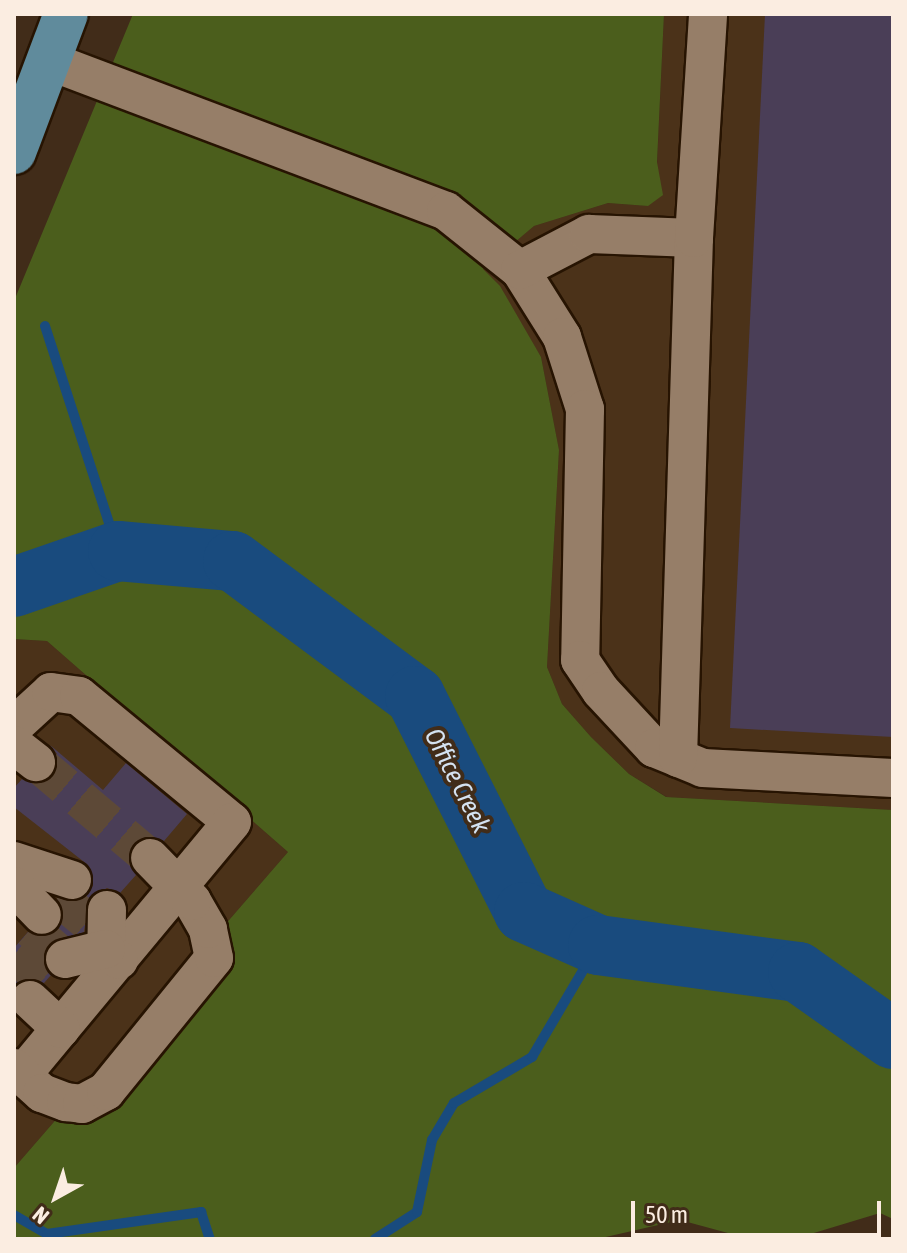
<!DOCTYPE html>
<html>
<head>
<meta charset="utf-8">
<style>
  body { margin:0 }
  #map { position:relative; width:907px; height:1253px; overflow:hidden; background:#412c19; font-family:"Asap Condensed",sans-serif }
  div>[style] { position:absolute }
  [style*='--x'] { left:calc(var(--x)*1px); top:calc(var(--y)*1px); width:calc(var(--w)*1px); rotate:calc(var(--a)*1deg) }
  .built>* { inset:0; background:#4b3219 }
  .green>* { inset:0; background:#4b5e1c }
  .stream>* { height:10px; margin:-5px; padding:0 5px; transform-origin:5px; border-radius:5px; background:#194b7e }
  .river>* { height:60px; margin:-30px; padding:0 30px; transform-origin:30px; border-radius:30px; background:#194b7e }
  .building>* { inset:0; background:#4a3e57 }
  .minor-tunnel>* { height:38px; margin-top:-19px; transform-origin:0; background:repeating-linear-gradient(90deg,#5d4937 0 38px,transparent 0 57px) }
  .roads { filter:drop-shadow(2px 0 #271402) drop-shadow(-2px 0 #271402) drop-shadow(0 2px #271402) drop-shadow(0 -2px #271402) }
  .minor>* { height:38px; margin:-19px; padding:0 19px; transform-origin:19px; border-radius:19px; background:#967e68 }
  .major>* { height:44px; margin:-22px; padding:0 22px; transform-origin:22px; border-radius:22px; background:#608b9c }
  span { translate:-50% -50%; white-space:nowrap; text-align:center; line-height:1.15; -webkit-text-stroke:8px #412c19; paint-order:stroke }
  .water-label { font-size:26px; color:#d4e2f1; font-style:italic }
  .frame { position:absolute; inset:0; border:16px solid #fbede1; pointer-events:none }
  .north { position:absolute; left:16px; top:1157px; width:80px; height:80px; -webkit-text-stroke:6px #412c19; paint-order:stroke; rotate:220deg; font-size:22px; font-weight:700; line-height:32px; text-align:center; color:#fbede1 }
  .north::after { content:''; display:block; margin:auto; width:28px; height:36px; background:#fbede1; clip-path:polygon(50% 0,100% 100%,50% 72%,0 100%) }
  .scale { position:absolute; left:631px; top:1201px; width:250px; height:36px; box-sizing:border-box; border:4px solid #fbede1; border-top:0; padding-left:10px; font-size:24px; line-height:28px; white-space:nowrap; color:#fbede1; -webkit-text-stroke:6px #412c19; paint-order:stroke }
</style>
</head>
<body>
<div id="map">
  <div class="built">
    <i style="clip-path:polygon(664px 14px,893px 14px,893px 810px,667px 797px,629px 774px,591px 737px,562px 704px,547px 667px,559px 450px,541px 357px,482px 269px,534px 226px,608px 203px,648px 206px,657px 165px)"></i>
    <i style="clip-path:polygon(14px 639px,47px 641px,288px 852px,14px 1168px)"></i>
  </div>
  <div class="green">
    <i style="clip-path:polygon(133px 14px,664px 14px,657px 162px,663px 195px,648px 206px,608px 203px,534px 226px,483px 269px,500px 286px,541px 357px,559px 450px,547px 667px,562px 704px,591px 737px,629px 774px,666px 797px,893px 810px,893px 1219px,880px 1213px,794px 1239px,750px 1239px,680px 1220px,597px 1239px,14px 1239px,14px 1168px,288px 852px,47px 641px,14px 639px,14px 301px)"></i>
  </div>
  <div class="stream">
    <i style="--x:45;--y:326;--w:237;--a:72"></i>
    <i style="--x:14;--y:1215;--w:38;--a:30"></i>
    <i style="--x:47;--y:1234;--w:156;--a:-8.1"></i>
    <i style="--x:201;--y:1212;--w:28;--a:72"></i>
    <i style="--x:375;--y:1239;--w:50;--a:-32.7"></i>
    <i style="--x:417;--y:1212;--w:74;--a:-78.2"></i>
    <i style="--x:432;--y:1140;--w:43;--a:-59.3"></i>
    <i style="--x:454;--y:1103;--w:91;--a:-30.5"></i>
    <i style="--x:532;--y:1057;--w:130;--a:-59.5"></i>
  </div>
  <div class="river">
    <i style="--x:14;--y:587;--w:110;--a:-19.1"></i>
    <i style="--x:118;--y:551;--w:115;--a:5"></i>
    <i style="--x:233;--y:561;--w:227;--a:36.6"></i>
    <i style="--x:415;--y:696;--w:242;--a:63.2"></i>
    <i style="--x:524;--y:912;--w:81;--a:24"></i>
    <i style="--x:598;--y:945;--w:202;--a:7.7"></i>
    <i style="--x:798;--y:972;--w:116;--a:35.2"></i>
  </div>
  <div class="building">
    <i style="clip-path:polygon(765px 14px,893px 14px,893px 737px,730px 728px)"></i>
    <i style="clip-path:polygon(50px 745px,103px 790px,126px 763px,187px 814px,164px 841px,145px 837px,134px 843px,129px 863px,136px 875px,120px 893px,107px 888px,89px 898px,84px 932px,49px 944px,44px 963px,51px 975px,44px 983px,24px 979px,14px 985px,14px 948px,28px 932px,47px 936px,57px 931px,63px 910px,57px 899px,77px 901px,93px 886px,88px 865px,14px 807px,14px 788px,22px 779px,34px 784px,54px 775px,57px 754px)"></i>
  </div>
  <div class="minor-tunnel">
    <i style="--x:36;--y:762;--w:149;--a:40.1"></i>
    <i style="--x:58;--y:897;--w:45;--a:39.6"></i>
    <i style="--x:31;--y:929;--w:45;--a:41.4"></i>
    <i style="--x:14;--y:955;--w:41;--a:39.1"></i>
  </div>
  <div class="roads">
    <div class="minor">
      <i style="--x:49;--y:61;--w:424;--a:20.7"></i>
      <i style="--x:446;--y:211;--w:95;--a:38.6"></i>
      <i style="--x:520;--y:270;--w:79;--a:57.9"></i>
      <i style="--x:562;--y:337;--w:76;--a:72.3"></i>
      <i style="--x:585;--y:409;--w:251;--a:91.1"></i>
      <i style="--x:580;--y:660;--w:37;--a:56"></i>
      <i style="--x:601;--y:691;--w:78;--a:47.1"></i>
      <i style="--x:654;--y:748;--w:53;--a:22.2"></i>
      <i style="--x:703;--y:768;--w:190;--a:3"></i>
      <i style="--x:520;--y:270;--w:78;--a:-27.6"></i>
      <i style="--x:589;--y:234;--w:105;--a:2.2"></i>
      <i style="--x:14;--y:726;--w:50;--a:-42.6"></i>
      <i style="--x:51;--y:692;--w:28;--a:8"></i>
      <i style="--x:79;--y:696;--w:198;--a:39.5"></i>
      <i style="--x:232;--y:822;--w:329;--a:129.7"></i>
      <i style="--x:14;--y:745;--w:28;--a:38"></i>
      <i style="--x:678;--y:758;--w:520;--a:-88.24"></i>
      <i style="--x:694;--y:238;--w:224;--a:-86.4"></i>
      <i style="--x:14;--y:861;--w:61;--a:18.1"></i>
      <i style="--x:14;--y:886;--w:40;--a:46"></i>
      <i style="--x:107;--y:910;--w:39;--a:91"></i>
      <i style="--x:106;--y:949;--w:17;--a:40"></i>
      <i style="--x:65;--y:959;--w:42;--a:-13.7"></i>
      <i style="--x:30;--y:1000;--w:42;--a:43.1"></i>
      <i style="--x:14;--y:1068;--w:38;--a:42"></i>
      <i style="--x:42;--y:1093;--w:26;--a:21"></i>
      <i style="--x:66;--y:1102;--w:16;--a:7"></i>
      <i style="--x:82;--y:1104;--w:27;--a:-28"></i>
      <i style="--x:106;--y:1091;--w:171;--a:-50.9"></i>
      <i style="--x:214;--y:958;--w:30;--a:-102"></i>
      <i style="--x:208;--y:929;--w:32;--a:-120"></i>
      <i style="--x:192;--y:901;--w:60;--a:-134.3"></i>
    </div>
    <div class="major">
      <i style="--x:14;--y:152;--w:147;--a:-69.4"></i>
    </div>
  </div>
  <div class="water-label">
    <span style="left:457px;top:781px;rotate:63deg">Office Creek</span>
  </div>
  <div class="frame"></div>
  <div class="north">N</div>
  <div class="scale">50 m</div>
</div>
</body>
</html>
